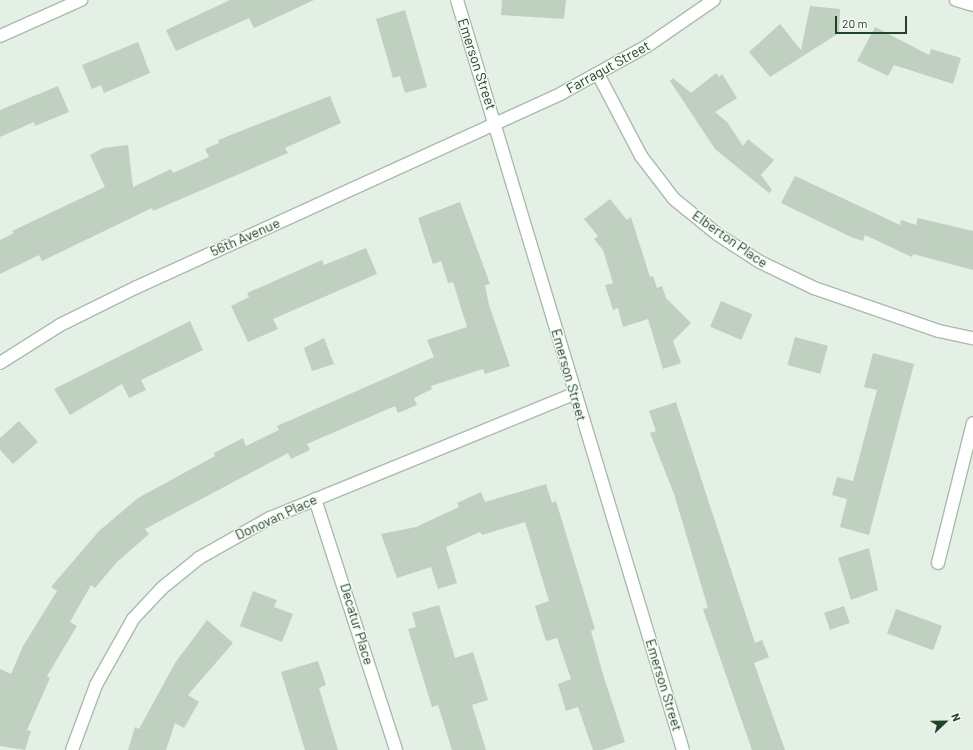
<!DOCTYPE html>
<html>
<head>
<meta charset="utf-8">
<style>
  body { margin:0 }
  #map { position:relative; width:973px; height:750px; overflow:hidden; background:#e4efe5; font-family:Barlow,sans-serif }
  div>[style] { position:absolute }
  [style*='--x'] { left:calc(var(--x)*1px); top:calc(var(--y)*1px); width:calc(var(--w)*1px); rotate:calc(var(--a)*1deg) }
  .building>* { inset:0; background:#bfd0c0; transform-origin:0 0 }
  .roads { filter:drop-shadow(1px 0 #aabbac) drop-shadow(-1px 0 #aabbac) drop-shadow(0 1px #aabbac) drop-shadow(0 -1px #aabbac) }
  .minor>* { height:12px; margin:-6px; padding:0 6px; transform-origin:6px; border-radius:6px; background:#fff }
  span { translate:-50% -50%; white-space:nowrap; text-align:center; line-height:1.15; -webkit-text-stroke:3px #f6fbf5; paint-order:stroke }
  .street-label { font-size:14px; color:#214328 }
  .north { position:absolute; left:925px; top:702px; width:40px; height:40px; -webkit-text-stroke:3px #f6fbf5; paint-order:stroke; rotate:68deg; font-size:11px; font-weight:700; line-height:16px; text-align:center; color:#214328 }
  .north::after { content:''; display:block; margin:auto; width:14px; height:18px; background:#214328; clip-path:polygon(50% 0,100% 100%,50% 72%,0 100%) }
  .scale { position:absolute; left:835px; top:16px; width:72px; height:18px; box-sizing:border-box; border:2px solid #214328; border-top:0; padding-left:5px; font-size:12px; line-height:14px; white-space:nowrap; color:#214328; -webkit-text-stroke:3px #f6fbf5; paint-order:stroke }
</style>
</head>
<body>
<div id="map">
  <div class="building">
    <i style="clip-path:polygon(230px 0,314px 0,254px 28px,249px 18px,176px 51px,166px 30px)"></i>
    <i style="clip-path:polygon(502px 0,566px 0,564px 19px,501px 15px)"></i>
    <i style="clip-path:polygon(810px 6px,840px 9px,839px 33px,770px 77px,749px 52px,780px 24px,801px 50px)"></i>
    <i style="clip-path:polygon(405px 10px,427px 87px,405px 93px,400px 76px,393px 78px,376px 19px)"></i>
    <i style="clip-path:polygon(875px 27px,929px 55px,931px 49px,961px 58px,953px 84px,894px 65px,888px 76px,857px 61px)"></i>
    <i style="clip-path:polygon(138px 42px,150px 73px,104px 93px,101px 85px,92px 89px,82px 65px)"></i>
    <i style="clip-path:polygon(716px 73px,719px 77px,722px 74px,737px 98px,715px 112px,727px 122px,743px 146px,748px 139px,774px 160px,761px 175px,772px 190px,769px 193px,715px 149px,670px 81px,673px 78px,691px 93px)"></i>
    <i style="clip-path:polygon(58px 86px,69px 112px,35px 126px,34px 122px,0 137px,0 110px)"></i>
    <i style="clip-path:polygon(330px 96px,341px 123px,285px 148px,288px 153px,153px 211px,152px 208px,42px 261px,39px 255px,0 274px,0 240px,14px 233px,12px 231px,105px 187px,90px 155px,103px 148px,128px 145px,133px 187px,171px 169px,173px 173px,209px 157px,205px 149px,219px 143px,218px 140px)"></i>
    <i style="clip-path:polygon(795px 176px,900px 225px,901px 220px,916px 225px,918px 218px,973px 231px,973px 270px,913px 254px,912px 257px,865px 235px,863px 241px,851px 237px,781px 203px)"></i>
    <i style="clip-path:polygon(610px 199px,627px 220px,631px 217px,650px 277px,653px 276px,657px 288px,662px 286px,666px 298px,691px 323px,673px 341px,681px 363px,663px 369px,648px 319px,623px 327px,618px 308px,613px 310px,605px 285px,613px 283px,603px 250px,594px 239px,598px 236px,584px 219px)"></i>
    <i style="clip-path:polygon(460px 202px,490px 284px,485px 285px,489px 305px,510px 366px,485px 374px,483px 369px,431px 386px,432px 389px,414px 398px,417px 405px,398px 413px,395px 406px,307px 444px,310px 450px,291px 459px,288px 453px,145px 529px,149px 534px,117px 562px,95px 588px,91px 585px,70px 622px,77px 626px,47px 676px,50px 678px,27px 730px,31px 731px,25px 750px,0 746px,0 669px,11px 674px,23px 646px,57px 591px,51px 587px,99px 531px,138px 498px,215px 456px,214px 453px,243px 438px,246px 446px,279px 430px,277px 426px,434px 357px,427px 340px,467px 327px,453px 282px,448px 283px,441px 261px,433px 264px,418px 218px)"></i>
    <i style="clip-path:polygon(366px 248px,377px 274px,273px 319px,278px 329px,248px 342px,231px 306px,249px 297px,247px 293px,322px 260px,324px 265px)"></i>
    <i style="left:721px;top:301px;width:34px;height:28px;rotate:23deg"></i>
    <i style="clip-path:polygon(190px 321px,203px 350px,141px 380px,146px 390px,129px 398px,122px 384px,70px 415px,54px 389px)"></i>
    <i style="left:795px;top:337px;width:34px;height:29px;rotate:15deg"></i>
    <i style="clip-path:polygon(324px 338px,334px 364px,312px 371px,304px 348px)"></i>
    <i style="clip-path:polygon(873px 353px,914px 364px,869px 535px,840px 527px,847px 499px,832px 495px,837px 477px,853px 481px,877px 390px,864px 387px)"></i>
    <i style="clip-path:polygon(676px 402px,755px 643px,762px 640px,769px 657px,754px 663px,785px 750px,752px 750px,703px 609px,708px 608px,674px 494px,650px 433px,656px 431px,649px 411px)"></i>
    <i style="clip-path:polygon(19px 421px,38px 442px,13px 464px,0 450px,0 438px)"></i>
    <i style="clip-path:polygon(546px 484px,552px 503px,556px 501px,595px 629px,591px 631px,602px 671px,625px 742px,602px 750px,593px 750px,578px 707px,566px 711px,558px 684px,571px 679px,557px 638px,546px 641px,535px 606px,549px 601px,525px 522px,482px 535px,480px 532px,446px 547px,457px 583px,438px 589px,431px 567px,397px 578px,381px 534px,416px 527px,459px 507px,457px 503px,481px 492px,485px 502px)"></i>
    <i style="clip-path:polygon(869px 548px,878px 590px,851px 600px,838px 558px)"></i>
    <i style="clip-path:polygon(253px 591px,277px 600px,274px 607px,293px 614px,282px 642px,240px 626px)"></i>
    <i style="clip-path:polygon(439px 605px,455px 658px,473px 652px,488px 700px,472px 705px,486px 750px,452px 750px,438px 705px,432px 707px,408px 629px,416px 627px,412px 613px)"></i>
    <i style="left:844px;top:606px;width:18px;height:21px;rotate:71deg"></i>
    <i style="left:896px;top:609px;width:49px;height:26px;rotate:20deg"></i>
    <i style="clip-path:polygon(207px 620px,233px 643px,188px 695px,199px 702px,184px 728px,175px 723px,166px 750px,128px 750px,135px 727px,139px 729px,175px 663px)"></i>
    <i style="clip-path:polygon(318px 661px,326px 685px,319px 688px,338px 750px,305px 750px,281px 672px)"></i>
  </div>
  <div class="roads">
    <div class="minor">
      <i style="--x:457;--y:0;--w:783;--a:73.23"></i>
      <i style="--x:956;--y:0;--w:18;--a:16"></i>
      <i style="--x:0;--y:36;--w:89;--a:-24"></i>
      <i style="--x:598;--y:74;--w:93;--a:62.3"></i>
      <i style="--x:641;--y:156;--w:54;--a:52.5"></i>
      <i style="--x:674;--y:199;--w:55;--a:39.1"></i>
      <i style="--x:717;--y:234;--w:51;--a:33.1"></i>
      <i style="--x:760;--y:262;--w:60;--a:25.7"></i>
      <i style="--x:814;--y:288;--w:132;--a:19"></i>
      <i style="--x:939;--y:331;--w:35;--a:12"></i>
      <i style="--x:0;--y:363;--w:71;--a:-32.3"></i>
      <i style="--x:60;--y:325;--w:86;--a:-26.3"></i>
      <i style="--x:137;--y:287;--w:467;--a:-24.5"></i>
      <i style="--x:562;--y:93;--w:97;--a:-28.9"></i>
      <i style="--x:647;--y:46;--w:81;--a:-34.5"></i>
      <i style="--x:315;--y:499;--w:264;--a:72.1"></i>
      <i style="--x:938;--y:563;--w:144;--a:-76"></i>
      <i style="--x:72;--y:750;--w:69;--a:-69.7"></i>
      <i style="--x:96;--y:685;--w:76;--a:-60.7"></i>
      <i style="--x:133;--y:619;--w:42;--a:-46.9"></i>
      <i style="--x:162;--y:588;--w:48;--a:-39"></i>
      <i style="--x:199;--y:558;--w:81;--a:-29.4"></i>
      <i style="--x:270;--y:518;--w:328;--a:-22.2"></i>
    </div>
  </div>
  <div class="street-label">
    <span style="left:477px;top:64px;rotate:72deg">Emerson Street</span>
    <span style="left:608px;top:67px;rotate:-29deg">Farragut Street</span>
    <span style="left:245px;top:237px;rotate:-24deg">56th Avenue</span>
    <span style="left:730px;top:239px;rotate:35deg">Elberton Place</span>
    <span style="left:569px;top:375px;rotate:74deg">Emerson Street</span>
    <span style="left:276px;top:517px;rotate:-25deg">Donovan Place</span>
    <span style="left:357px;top:624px;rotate:73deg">Decatur Place</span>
    <span style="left:664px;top:685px;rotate:73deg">Emerson Street</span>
  </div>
  <div class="north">N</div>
  <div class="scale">20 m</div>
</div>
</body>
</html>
